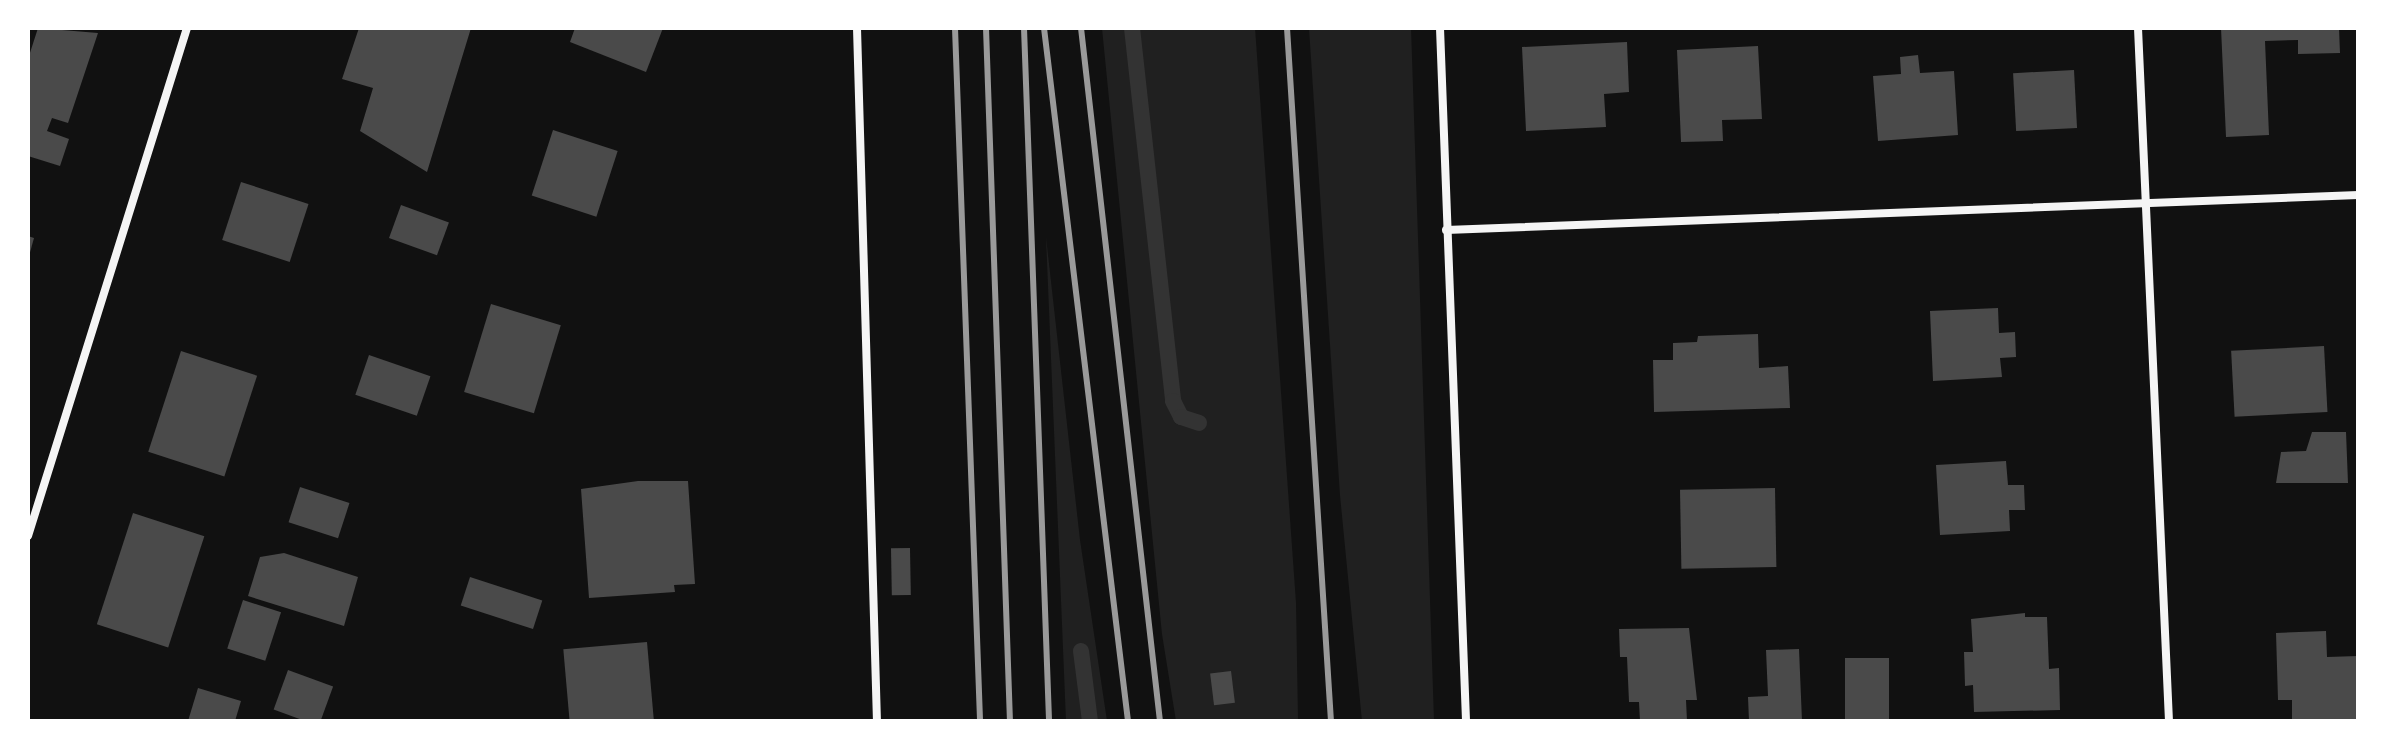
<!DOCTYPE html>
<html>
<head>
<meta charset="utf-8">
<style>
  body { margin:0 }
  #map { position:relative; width:2386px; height:749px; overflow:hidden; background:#111; font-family:Barlow,sans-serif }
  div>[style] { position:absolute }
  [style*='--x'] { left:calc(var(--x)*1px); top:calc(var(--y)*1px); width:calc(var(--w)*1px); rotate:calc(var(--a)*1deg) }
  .green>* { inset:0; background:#202020 }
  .stream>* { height:16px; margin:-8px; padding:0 8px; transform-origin:8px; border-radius:8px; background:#333 }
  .building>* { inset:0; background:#4a4a4a; transform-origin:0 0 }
  .minor>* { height:8px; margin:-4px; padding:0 4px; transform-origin:4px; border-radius:4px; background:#f5f5f5 }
  .rail>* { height:6px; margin:-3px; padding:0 3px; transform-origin:3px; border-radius:3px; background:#9a9a9a }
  span { translate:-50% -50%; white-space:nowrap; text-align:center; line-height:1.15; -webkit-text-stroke:6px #fff; paint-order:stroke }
  .frame { position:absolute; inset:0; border:30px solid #fff; pointer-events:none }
</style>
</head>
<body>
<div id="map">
  <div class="green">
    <i style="clip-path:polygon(1102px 28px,1255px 28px,1296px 603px,1298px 721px,1176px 721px,1162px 634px)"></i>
    <i style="clip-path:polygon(1309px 28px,1411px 28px,1434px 721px,1362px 721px,1340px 495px)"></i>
    <i style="clip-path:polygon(1046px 237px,1080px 540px,1107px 721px,1066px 721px)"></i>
  </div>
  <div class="stream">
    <i style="--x:1132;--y:28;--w:375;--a:83.7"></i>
    <i style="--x:1173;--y:401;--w:18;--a:63"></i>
    <i style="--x:1181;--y:417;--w:19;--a:18"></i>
    <i style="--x:1081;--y:651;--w:71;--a:82.7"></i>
  </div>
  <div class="building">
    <i style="clip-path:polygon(38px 28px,98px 33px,68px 123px,52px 118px,47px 131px,69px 139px,60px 166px,28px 156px,28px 59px)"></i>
    <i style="clip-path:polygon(359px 28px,471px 28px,427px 172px,360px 131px,373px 88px,342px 79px)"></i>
    <i style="clip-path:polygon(575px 28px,663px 28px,646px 72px,570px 42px)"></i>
    <i style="clip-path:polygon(2221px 28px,2339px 28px,2340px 53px,2298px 54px,2298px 40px,2265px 41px,2269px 135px,2226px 137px)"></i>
    <i style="clip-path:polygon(1627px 42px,1629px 92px,1604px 94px,1606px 127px,1526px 131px,1522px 47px)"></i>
    <i style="clip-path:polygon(1758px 46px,1762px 119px,1722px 120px,1723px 141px,1681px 142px,1677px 50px)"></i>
    <i style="clip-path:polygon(1918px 55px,1920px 73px,1954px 71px,1958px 135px,1878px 141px,1873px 76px,1901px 74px,1900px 57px)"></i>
    <i style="left:2074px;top:70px;width:58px;height:61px;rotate:87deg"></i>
    <i style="left:553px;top:130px;width:68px;height:69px;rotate:18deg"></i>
    <i style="left:241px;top:182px;width:71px;height:61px;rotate:18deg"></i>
    <i style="left:401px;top:205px;width:51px;height:35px;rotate:20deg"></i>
    <i style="clip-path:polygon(28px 236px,34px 238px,29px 256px,28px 256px)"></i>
    <i style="left:491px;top:304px;width:73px;height:92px;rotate:17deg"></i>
    <i style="clip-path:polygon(1998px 308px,1999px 333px,2015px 332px,2016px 357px,2000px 358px,2002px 377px,1933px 381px,1930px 311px)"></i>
    <i style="clip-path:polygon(1758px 334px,1759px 368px,1788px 366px,1790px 408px,1654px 412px,1653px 360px,1673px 360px,1673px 343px,1697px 342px,1698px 336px)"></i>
    <i style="left:2324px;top:346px;width:66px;height:93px;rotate:87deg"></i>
    <i style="left:181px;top:351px;width:80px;height:106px;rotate:18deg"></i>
    <i style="left:369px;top:355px;width:65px;height:42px;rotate:19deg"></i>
    <i style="clip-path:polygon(2312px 432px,2346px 432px,2348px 483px,2276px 483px,2281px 452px,2306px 451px)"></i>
    <i style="clip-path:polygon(2006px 461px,2008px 485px,2024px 485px,2025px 510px,2009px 510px,2010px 531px,1940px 535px,1936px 465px)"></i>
    <i style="clip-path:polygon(638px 481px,688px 481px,695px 584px,674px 585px,675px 592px,589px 598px,581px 489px)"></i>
    <i style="left:300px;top:487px;width:52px;height:37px;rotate:18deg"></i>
    <i style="left:1775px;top:488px;width:79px;height:95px;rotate:89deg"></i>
    <i style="left:133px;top:513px;width:75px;height:117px;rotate:18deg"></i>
    <i style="left:910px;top:548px;width:47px;height:19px;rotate:89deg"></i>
    <i style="clip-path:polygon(284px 553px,358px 577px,344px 626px,248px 596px,260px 557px)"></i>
    <i style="left:470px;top:577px;width:76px;height:30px;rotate:18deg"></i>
    <i style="left:243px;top:600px;width:40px;height:51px;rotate:18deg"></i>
    <i style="clip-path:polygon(2025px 613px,2025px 617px,2047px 617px,2049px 669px,2059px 668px,2060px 710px,1974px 712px,1973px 685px,1965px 686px,1964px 652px,1973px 652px,1971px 619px)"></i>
    <i style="clip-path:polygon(1689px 628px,1697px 700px,1686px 700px,1687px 721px,1640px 721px,1639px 702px,1629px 702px,1627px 657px,1620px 657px,1619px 629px)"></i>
    <i style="clip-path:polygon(2326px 631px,2327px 657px,2358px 656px,2358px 721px,2292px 720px,2292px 700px,2278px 700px,2276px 633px)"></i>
    <i style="left:647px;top:642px;width:79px;height:84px;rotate:85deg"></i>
    <i style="clip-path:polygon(1799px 649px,1802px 721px,1749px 721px,1748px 697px,1768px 696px,1766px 650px)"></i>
    <i style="left:1845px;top:658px;width:44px;height:63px"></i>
    <i style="left:288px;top:670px;width:48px;height:42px;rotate:20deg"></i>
    <i style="left:1231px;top:671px;width:32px;height:21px;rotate:83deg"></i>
    <i style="clip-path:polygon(198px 688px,241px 701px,235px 721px,188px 721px)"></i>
  </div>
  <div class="minor">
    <i style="--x:857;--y:28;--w:693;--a:88.35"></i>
    <i style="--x:1440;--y:28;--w:693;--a:87.85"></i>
    <i style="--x:2138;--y:28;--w:694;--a:87.44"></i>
    <i style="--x:1446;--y:230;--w:913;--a:-2.2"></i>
    <i style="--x:28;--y:536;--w:532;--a:-72.62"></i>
  </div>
  <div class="rail">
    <i style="--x:955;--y:28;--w:693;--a:87.93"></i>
    <i style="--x:986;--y:28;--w:693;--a:88.02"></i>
    <i style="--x:1024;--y:28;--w:693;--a:87.93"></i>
    <i style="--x:1044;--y:28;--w:698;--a:83.09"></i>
    <i style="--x:1081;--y:28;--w:697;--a:83.5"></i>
    <i style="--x:1287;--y:28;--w:694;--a:86.37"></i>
  </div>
  <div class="frame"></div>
</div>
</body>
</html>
